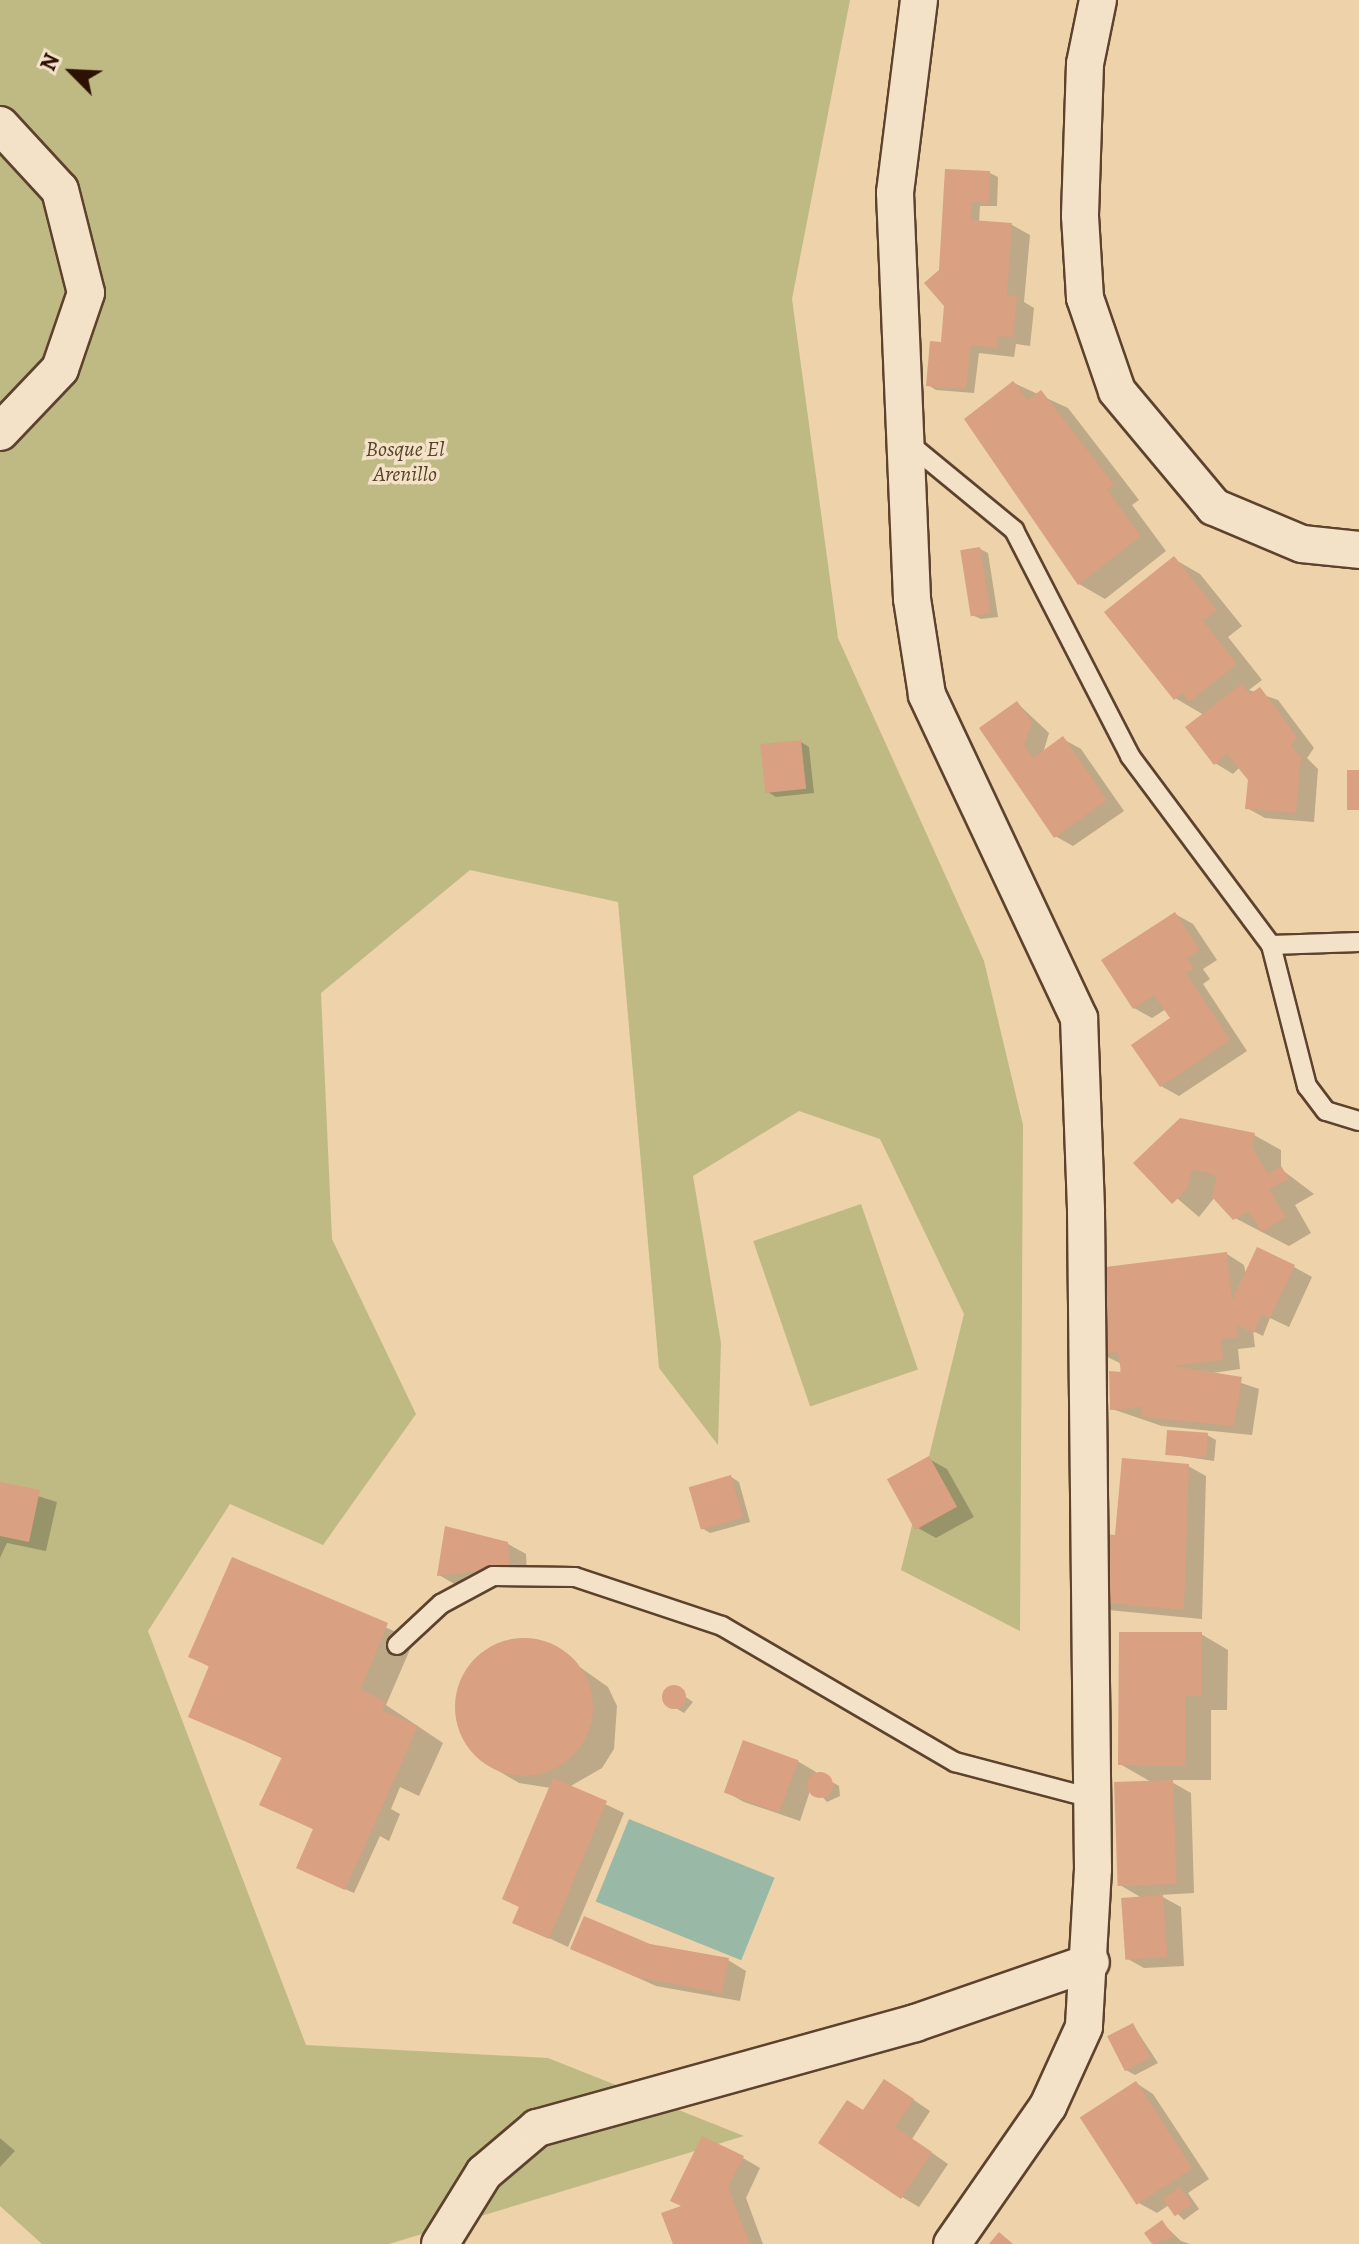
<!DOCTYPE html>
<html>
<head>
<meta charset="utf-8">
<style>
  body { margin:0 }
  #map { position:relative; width:1359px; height:2244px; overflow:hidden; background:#edd2aa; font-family:Alegreya,serif }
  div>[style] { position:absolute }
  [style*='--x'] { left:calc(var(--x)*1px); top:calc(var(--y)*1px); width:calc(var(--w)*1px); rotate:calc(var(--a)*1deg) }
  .green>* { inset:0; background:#bfba84; transform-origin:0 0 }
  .water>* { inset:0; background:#9ab8a6; transform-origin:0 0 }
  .shadow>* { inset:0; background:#0003 }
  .building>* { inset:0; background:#d9a081; transform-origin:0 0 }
  .round { border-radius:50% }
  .roads { filter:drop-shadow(2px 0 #5d422d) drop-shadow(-2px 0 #5d422d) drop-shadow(0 2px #5d422d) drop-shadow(0 -2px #5d422d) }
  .service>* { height:18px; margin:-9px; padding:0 9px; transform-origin:9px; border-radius:9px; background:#f3e2c8 }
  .minor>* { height:36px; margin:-18px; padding:0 18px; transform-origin:18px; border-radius:18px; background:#f3e2c8 }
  span { translate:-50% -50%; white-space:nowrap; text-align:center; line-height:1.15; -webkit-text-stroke:7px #f3e2c8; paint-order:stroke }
  .park-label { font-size:22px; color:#59442a; font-style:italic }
  .north { position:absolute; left:32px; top:32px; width:80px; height:80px; -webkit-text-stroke:6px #f3e2c8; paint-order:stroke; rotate:294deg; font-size:22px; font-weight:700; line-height:32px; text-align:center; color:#2d1203 }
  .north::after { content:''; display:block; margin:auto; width:28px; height:36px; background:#2d1203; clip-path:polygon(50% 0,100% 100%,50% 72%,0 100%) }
</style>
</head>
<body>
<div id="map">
  <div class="green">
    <i style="clip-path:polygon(0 0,850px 0,792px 299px,838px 638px,984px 961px,1023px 1125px,1020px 1631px,901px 1570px,964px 1314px,880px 1139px,799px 1111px,693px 1176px,721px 1343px,718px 1445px,659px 1368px,618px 902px,470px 870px,321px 993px,332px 1239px,416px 1414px,323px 1545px,230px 1504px,148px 1631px,306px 2045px,548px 2058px,744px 2136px,389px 2244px,42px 2244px,0 2206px)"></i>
    <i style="left:861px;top:1204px;width:175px;height:114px;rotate:71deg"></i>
  </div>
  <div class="water">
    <i style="left:629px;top:1819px;width:157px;height:89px;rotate:22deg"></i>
  </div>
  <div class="shadow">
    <i style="clip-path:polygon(990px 173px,998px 177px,997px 206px,980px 206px,979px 223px,1012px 225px,1030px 235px,1024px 302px,1034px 308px,1030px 346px,1016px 344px,1014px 357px,979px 353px,974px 393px,936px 390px,928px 385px,950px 345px,941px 271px,945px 219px)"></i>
    <i style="clip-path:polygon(1014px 383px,1068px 408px,1139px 500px,1132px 505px,1166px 551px,1105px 599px,1079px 584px)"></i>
    <i style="clip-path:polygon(980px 549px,988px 553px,998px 617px,981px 619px,972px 615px)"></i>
    <i style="clip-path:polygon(1174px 559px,1200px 574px,1242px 626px,1228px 637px,1262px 680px,1249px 690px,1278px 700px,1314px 748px,1307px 758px,1318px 769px,1314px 822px,1265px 818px,1247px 808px,1250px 780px,1240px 767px,1233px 774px,1215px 763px,1204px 715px,1175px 698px)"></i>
    <i style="clip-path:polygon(1017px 703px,1049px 733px,1043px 753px,1063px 739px,1081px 749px,1124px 811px,1073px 846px,1055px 836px,982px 728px)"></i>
    <i style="clip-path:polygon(801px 742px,809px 747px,814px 793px,776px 797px,768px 792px)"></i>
    <i style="clip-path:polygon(1175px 914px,1193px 924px,1217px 960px,1203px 969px,1210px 979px,1203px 984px,1247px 1051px,1179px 1096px,1161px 1086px,1173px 1019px,1166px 1009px,1152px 1018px,1134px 1008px)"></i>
    <i style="clip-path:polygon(1254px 1135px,1281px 1150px,1281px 1169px,1314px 1194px,1295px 1205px,1311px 1233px,1289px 1246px,1235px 1218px,1215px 1197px,1199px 1217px,1136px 1163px)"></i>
    <i style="clip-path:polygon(1227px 1254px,1244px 1265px,1246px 1275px,1294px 1267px,1312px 1277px,1289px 1327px,1270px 1318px,1263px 1336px,1253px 1331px,1255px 1347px,1238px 1349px,1240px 1369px,1212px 1373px,1259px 1389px,1252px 1435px,1162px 1426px,1112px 1409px,1122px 1364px,1101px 1354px)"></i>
    <i style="clip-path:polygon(1207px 1435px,1216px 1440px,1214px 1461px,1167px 1454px)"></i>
    <i style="clip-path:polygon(929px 1459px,947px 1469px,974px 1517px,936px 1538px,918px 1528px,891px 1481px)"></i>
    <i style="clip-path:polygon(1188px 1466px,1206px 1476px,1202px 1619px,1108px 1610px,1090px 1600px,1116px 1537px)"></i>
    <i style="clip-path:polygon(731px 1477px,739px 1482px,750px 1522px,710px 1533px,702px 1528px)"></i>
    <i style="clip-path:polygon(0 1484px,57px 1502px,46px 1551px,7px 1543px,0 1558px)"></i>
    <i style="clip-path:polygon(508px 1544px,526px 1554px,527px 1576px,456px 1585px,439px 1575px)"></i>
    <i style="clip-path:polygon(233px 1559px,414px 1640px,386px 1705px,443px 1743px,419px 1796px,400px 1787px,391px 1809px,400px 1814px,389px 1841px,380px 1836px,354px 1893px,307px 1872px,315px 1830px,262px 1804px,284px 1759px,191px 1716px,211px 1668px,191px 1656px)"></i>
    <i style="clip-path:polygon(1201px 1634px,1228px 1650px,1227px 1710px,1211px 1710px,1211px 1780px,1168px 1780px,1191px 1793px,1194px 1893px,1159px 1895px,1181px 1907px,1184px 1966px,1144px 1968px,1126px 1958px,1142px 1898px,1120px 1885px,1153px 1783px,1120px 1764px)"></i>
    <i style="clip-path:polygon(504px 1643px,547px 1644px,608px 1687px,617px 1706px,614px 1749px,602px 1768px,569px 1787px,624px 1813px,568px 1947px,515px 1922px,551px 1788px,519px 1783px,492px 1767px,462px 1734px,459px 1690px,469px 1669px)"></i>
    <i style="clip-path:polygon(672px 1688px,693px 1702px,684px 1713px,664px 1701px)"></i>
    <i style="clip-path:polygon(744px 1743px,799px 1762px,816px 1772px,814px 1779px,820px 1775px,839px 1786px,840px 1796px,827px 1802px,812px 1785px,800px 1821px,744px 1802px,726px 1792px)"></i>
    <i style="clip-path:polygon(572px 1948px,728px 1960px,746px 1971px,740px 2001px,656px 1986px)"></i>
    <i style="clip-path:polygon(1133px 2025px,1158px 2063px,1135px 2075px,1126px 2070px)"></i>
    <i style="clip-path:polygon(1136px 2083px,1153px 2094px,1209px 2179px,1188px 2193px,1199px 2209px,1184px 2220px,1169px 2205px,1157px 2213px,1139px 2203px)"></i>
    <i style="clip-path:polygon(902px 2092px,930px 2111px,912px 2139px,948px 2164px,919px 2207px,902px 2197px,864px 2112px)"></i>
    <i style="clip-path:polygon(0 2138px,15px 2151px,0 2167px)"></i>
    <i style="clip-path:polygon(743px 2158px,760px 2168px,746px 2198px,763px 2244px,675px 2244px,684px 2207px)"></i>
    <i style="clip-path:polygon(1162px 2223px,1181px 2241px,1190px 2244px,1154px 2244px,1147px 2234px)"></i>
  </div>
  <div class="building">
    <i style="clip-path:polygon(945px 169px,990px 171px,989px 203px,972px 202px,971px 220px,1012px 223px,1007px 295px,1017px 296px,1013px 337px,998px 336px,997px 348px,971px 345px,966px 389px,926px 386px,930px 341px,941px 342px,944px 306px,924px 283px,939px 270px)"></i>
    <i style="clip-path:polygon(1013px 381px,1028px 400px,1041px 390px,1114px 485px,1107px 490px,1141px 536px,1078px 585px,964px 419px)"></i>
    <i style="left:980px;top:547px;width:67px;height:20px;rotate:81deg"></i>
    <i style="clip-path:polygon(1174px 556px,1217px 610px,1203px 621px,1237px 664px,1189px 702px,1182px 693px,1174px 700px,1104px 612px)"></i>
    <i style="clip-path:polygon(1242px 684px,1250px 694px,1260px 687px,1297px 737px,1291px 746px,1301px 757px,1296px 813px,1245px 809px,1248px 780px,1227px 754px,1214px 765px,1185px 727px)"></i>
    <i style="clip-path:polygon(1017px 701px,1032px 722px,1024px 746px,1033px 758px,1063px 736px,1107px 800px,1054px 838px,979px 728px)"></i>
    <i style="left:801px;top:740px;width:49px;height:41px;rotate:84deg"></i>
    <i style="left:1347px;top:770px;width:12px;height:40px"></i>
    <i style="clip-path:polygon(1175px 912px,1200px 950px,1187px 958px,1194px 969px,1186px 973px,1230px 1040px,1160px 1087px,1131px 1045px,1170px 1018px,1154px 995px,1133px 1009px,1101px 960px)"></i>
    <i style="clip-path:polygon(1180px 1118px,1255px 1133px,1252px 1147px,1268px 1174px,1281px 1166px,1289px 1179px,1269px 1189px,1286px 1217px,1261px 1232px,1249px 1211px,1233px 1220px,1212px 1197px,1217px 1176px,1192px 1169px,1187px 1189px,1172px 1204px,1133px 1163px)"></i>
    <i style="clip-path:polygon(1257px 1247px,1295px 1265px,1270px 1318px,1262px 1314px,1254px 1333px,1236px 1325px,1238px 1337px,1221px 1339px,1223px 1360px,1173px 1366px,1242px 1377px,1234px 1426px,1142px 1417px,1142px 1407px,1110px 1410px,1109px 1371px,1121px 1372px,1118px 1352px,1100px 1355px,1089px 1269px,1227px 1252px,1232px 1300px)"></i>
    <i style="left:1167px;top:1430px;width:41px;height:25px;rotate:4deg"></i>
    <i style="left:929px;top:1456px;width:58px;height:48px;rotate:61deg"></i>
    <i style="clip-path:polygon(1122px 1458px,1189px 1464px,1184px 1610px,1088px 1601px,1095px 1533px,1115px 1535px)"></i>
    <i style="left:731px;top:1475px;width:44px;height:44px;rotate:74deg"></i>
    <i style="clip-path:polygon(0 1482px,40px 1490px,29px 1542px,0 1536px)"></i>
    <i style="clip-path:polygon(445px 1526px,508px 1542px,510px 1567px,437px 1576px)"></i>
    <i style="clip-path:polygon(232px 1557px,388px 1623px,361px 1689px,385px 1702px,382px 1710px,418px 1726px,345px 1890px,296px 1868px,313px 1829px,259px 1805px,282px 1757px,188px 1717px,209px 1666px,188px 1657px)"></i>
    <i style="clip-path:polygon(1119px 1632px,1202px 1632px,1201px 1696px,1185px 1696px,1185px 1766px,1118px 1765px)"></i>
    <i class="round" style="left:455px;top:1638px;width:138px;height:138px"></i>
    <i class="round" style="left:662px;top:1685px;width:24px;height:24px"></i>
    <i style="left:743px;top:1740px;width:59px;height:56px;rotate:20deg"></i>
    <i class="round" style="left:807px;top:1772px;width:26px;height:26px"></i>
    <i style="clip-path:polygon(553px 1778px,607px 1801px,549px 1939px,512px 1923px,519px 1907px,502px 1899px)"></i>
    <i style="left:1173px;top:1780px;width:104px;height:59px;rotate:88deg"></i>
    <i style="left:1163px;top:1895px;width:62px;height:42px;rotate:86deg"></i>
    <i style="clip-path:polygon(584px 1916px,650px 1944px,729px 1958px,722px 1993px,636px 1977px,570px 1949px)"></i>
    <i style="left:1133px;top:2023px;width:39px;height:29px;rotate:63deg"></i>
    <i style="clip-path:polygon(884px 2079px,914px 2099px,895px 2127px,932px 2152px,901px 2199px,818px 2143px,847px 2100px,863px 2110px)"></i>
    <i style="left:1136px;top:2081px;width:104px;height:67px;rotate:57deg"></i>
    <i style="clip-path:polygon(702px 2136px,744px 2156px,728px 2187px,750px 2244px,673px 2244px,661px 2213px,681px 2206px,670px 2201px)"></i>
    <i style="left:1180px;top:2187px;width:21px;height:21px;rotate:55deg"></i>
    <i style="clip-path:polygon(1162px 2220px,1174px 2237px,1152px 2244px,1144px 2233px)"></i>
    <i style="clip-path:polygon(999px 2232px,1013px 2244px,989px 2244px)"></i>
  </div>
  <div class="roads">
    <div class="service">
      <i style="--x:907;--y:442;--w:139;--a:39.4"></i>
      <i style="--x:1014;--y:530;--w:254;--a:62.8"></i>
      <i style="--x:1130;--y:756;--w:236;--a:53.3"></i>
      <i style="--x:1271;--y:945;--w:146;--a:75.7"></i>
      <i style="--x:1307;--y:1086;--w:31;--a:53"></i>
      <i style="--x:1326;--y:1111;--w:34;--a:17"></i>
      <i style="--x:1271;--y:945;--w:88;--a:-2"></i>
      <i style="--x:397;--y:1645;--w:60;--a:-43"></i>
      <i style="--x:441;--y:1604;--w:59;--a:-28.3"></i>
      <i style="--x:493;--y:1576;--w:82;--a:0.7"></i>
      <i style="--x:575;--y:1577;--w:155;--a:18.4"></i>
      <i style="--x:722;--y:1626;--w:270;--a:30.3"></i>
      <i style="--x:955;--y:1762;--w:141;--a:14.8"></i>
    </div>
    <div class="minor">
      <i style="--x:919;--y:0;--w:194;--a:97.1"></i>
      <i style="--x:895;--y:193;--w:406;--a:87.6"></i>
      <i style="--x:912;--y:599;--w:97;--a:81.1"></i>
      <i style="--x:927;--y:695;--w:357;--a:64.8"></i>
      <i style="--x:1079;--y:1018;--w:194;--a:87.9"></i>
      <i style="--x:1086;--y:1212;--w:657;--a:89.39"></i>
      <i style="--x:1093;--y:1869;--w:158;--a:93.3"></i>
      <i style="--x:1084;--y:2027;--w:87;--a:114.5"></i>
      <i style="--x:1048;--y:2106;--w:168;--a:124.8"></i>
      <i style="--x:1098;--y:0;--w:65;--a:101.5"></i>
      <i style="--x:1085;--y:64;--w:152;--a:91.9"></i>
      <i style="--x:1080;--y:216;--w:82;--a:86.5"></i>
      <i style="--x:1085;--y:298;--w:98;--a:71"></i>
      <i style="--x:1117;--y:391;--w:151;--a:50.1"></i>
      <i style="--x:1214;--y:507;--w:95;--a:22.8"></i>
      <i style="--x:1302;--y:544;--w:57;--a:6"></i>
      <i style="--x:0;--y:125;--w:88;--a:47.3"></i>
      <i style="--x:60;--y:190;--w:106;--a:75.8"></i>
      <i style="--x:86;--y:293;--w:80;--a:108.9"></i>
      <i style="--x:60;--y:369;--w:87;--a:133.6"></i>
      <i style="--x:440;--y:2244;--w:84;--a:-58.2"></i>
      <i style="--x:484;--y:2173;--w:70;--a:-40.3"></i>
      <i style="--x:537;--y:2128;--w:392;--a:-15.5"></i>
      <i style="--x:915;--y:2023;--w:186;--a:-19.1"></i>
    </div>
  </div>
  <div class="park-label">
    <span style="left:405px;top:462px">Bosque El<br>Arenillo</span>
  </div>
  <div class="north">N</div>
</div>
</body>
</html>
